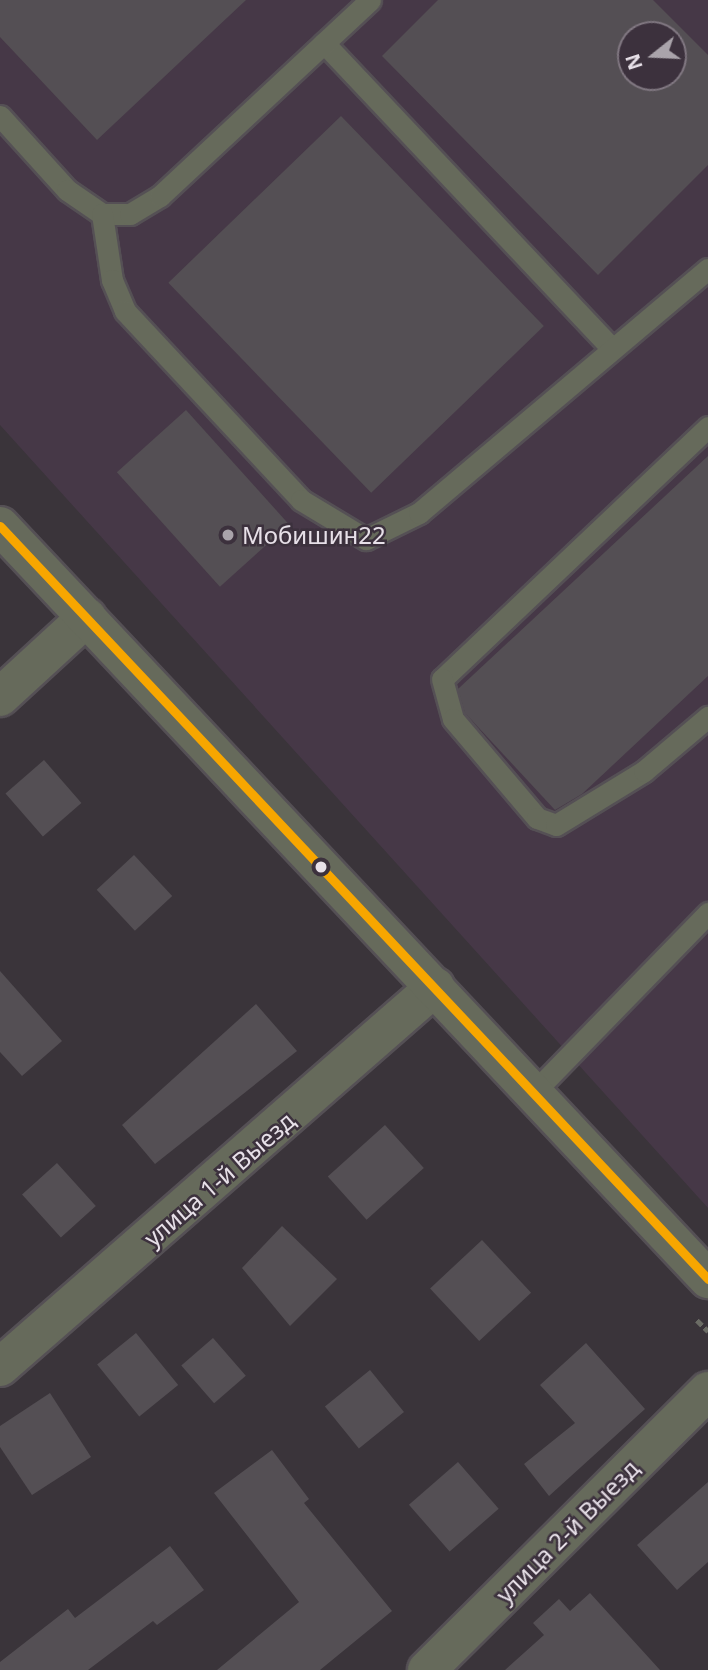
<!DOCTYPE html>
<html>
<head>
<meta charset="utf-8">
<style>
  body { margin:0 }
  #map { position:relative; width:708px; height:1670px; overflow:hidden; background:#3a343a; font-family:"Noto Sans",sans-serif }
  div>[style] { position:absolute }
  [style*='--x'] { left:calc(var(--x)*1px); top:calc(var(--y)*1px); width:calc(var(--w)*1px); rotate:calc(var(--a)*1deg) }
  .built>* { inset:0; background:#463847 }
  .building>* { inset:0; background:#544f54; transform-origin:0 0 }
  .path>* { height:4.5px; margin-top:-2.25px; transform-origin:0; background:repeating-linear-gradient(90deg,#6b6c65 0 7px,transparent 0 10.5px) }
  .roads { filter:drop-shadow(2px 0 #555055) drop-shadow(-2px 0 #555055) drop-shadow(0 2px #555055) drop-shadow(0 -2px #555055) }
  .service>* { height:21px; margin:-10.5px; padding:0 10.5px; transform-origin:10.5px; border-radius:10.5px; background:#666a5b }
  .minor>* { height:38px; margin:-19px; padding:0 19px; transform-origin:19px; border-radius:19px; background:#666a5b }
  .tertiary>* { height:38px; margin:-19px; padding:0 19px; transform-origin:19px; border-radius:19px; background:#666a5b }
  .bus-1>* { height:9px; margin:-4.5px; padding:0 4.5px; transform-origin:4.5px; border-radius:4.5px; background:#f7a600 }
  .dots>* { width:19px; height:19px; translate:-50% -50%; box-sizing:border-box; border:4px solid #3c313d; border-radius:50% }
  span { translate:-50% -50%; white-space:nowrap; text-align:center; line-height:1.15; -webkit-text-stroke:5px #3c313d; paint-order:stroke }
  .poi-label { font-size:24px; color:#e7e0e8 }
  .left { translate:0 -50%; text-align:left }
  .street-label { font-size:24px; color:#e7e0e8 }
  .north { position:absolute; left:617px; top:21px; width:70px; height:70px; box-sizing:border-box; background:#3c313d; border:2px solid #807781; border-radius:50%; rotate:252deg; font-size:19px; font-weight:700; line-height:28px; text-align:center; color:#e7e0e8 }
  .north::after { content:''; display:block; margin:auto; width:24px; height:32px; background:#aaa4ab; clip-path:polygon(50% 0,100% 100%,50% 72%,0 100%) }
</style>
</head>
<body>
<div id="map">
  <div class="built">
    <i style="clip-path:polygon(evenodd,0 0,708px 0,708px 1208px,0 425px,0 0,631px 35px,673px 35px,673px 77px,631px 77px,631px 35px)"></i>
  </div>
  <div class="building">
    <i style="clip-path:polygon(0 0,246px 0,97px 140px,0 37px)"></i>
    <i style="clip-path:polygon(evenodd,438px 0,653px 0,708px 55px,708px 165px,598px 275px,382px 56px,438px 0,631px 35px,673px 35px,673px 77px,631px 77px,631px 35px)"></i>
    <i style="left:341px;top:116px;width:292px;height:240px;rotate:46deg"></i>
    <i style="left:186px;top:410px;width:154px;height:93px;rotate:48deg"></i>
    <i style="clip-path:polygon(708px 456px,708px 676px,582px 794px,555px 810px,465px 713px,458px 689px)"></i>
    <i style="left:44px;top:760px;width:57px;height:51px;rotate:49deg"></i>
    <i style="left:134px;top:855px;width:56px;height:51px;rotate:47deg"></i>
    <i style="clip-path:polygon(0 971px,62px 1041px,22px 1076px,0 1052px)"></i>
    <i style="clip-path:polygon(256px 1004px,297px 1051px,155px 1164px,122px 1125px)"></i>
    <i style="left:385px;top:1125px;width:58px;height:77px;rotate:48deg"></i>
    <i style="left:57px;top:1163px;width:58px;height:47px;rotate:48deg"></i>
    <i style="clip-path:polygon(282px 1226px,337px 1279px,290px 1326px,242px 1268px)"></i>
    <i style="left:482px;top:1240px;width:72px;height:71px;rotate:47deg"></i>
    <i style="left:136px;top:1333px;width:67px;height:50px;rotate:51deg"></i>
    <i style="left:213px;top:1338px;width:50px;height:42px;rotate:49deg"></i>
    <i style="clip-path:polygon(586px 1343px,645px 1409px,549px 1496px,524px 1464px,575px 1423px,540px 1385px)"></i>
    <i style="left:370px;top:1370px;width:54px;height:58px;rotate:51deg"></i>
    <i style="clip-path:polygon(50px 1393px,91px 1457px,32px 1495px,0 1447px,0 1426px)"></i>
    <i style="clip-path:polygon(272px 1450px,309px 1499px,304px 1503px,392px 1611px,320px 1670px,217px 1670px,299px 1602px,214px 1493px)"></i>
    <i style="left:458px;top:1462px;width:62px;height:65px;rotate:49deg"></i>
    <i style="clip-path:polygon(708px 1482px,708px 1562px,677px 1590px,637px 1545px)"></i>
    <i style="clip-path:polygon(170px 1546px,204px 1590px,157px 1625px,153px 1621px,88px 1670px,0 1670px,0 1662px,68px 1609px,75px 1618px)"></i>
    <i style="clip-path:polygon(590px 1593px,660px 1670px,505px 1670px,544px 1635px,533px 1623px,559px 1599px,570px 1611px)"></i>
  </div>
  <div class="path">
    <i style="--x:697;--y:1320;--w:16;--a:45"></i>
  </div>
  <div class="roads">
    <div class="service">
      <i style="--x:324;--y:43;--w:420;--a:46.7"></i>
      <i style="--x:0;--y:116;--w:100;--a:47.8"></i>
      <i style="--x:67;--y:190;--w:42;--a:34.4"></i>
      <i style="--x:102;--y:214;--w:28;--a:0"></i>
      <i style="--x:130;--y:214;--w:35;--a:-31"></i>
      <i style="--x:160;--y:196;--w:287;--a:-43"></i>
      <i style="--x:102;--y:214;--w:67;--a:81.4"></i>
      <i style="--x:112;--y:280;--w:34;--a:67"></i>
      <i style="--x:125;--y:311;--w:258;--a:47"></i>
      <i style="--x:301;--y:500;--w:76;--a:31"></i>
      <i style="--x:366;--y:539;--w:59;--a:-26.1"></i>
      <i style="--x:419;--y:513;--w:378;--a:-40.2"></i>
      <i style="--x:708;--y:427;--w:366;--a:136.5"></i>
      <i style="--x:442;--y:679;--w:41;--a:74.6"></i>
      <i style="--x:453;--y:719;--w:130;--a:49.7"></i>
      <i style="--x:537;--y:818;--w:20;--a:20"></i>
      <i style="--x:556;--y:825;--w:103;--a:-31.5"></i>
      <i style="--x:644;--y:771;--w:84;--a:-40.2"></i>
      <i style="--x:534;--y:1092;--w:250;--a:-45.8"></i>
    </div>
    <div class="minor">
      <i style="--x:0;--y:697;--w:118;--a:-42.6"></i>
      <i style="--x:0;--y:1367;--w:578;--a:-41.14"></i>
      <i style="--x:427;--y:1670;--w:396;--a:-44.8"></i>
    </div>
    <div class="tertiary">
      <i style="--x:0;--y:526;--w:1034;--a:46.76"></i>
    </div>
  </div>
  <div class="bus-1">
    <i style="--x:0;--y:526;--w:1034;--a:46.76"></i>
  </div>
  <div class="dots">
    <i style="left:228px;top:535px;background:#aaa4ab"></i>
    <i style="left:321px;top:867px;background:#e7e0e8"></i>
  </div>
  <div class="poi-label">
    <span class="left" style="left:242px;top:535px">Мобишин22</span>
  </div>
  <div class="street-label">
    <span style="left:219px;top:1179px;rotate:-41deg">улица 1-й Выезд</span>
    <span style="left:567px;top:1531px;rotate:-45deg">улица 2-й Выезд</span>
  </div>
  <div class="north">N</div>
</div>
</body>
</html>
